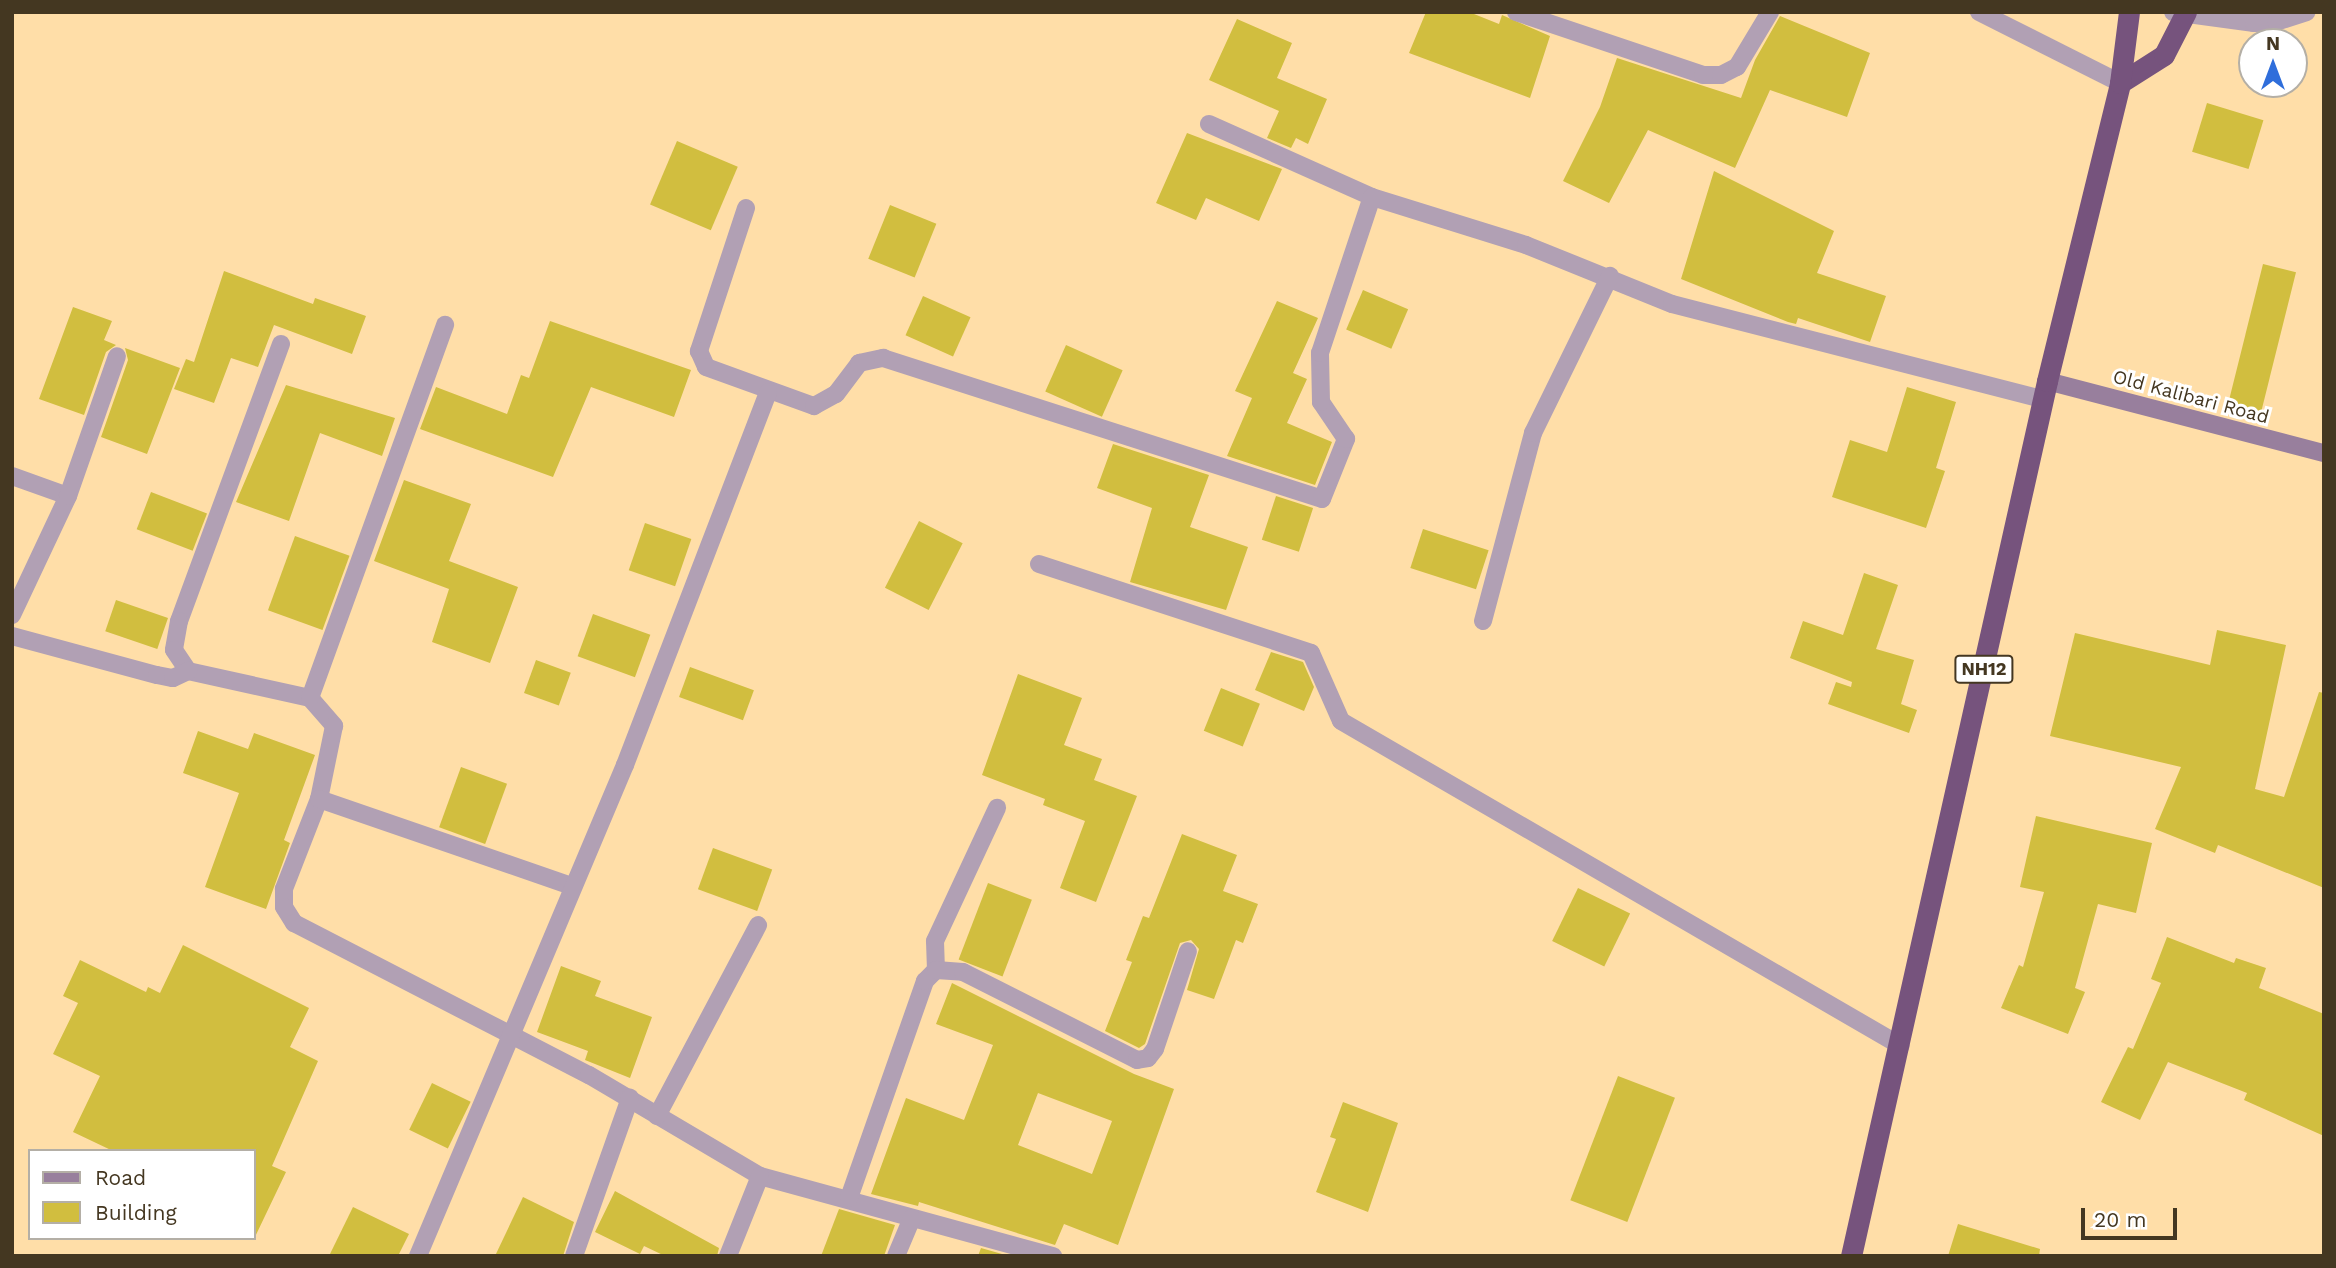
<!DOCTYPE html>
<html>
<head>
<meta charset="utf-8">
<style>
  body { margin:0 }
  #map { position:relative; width:2336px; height:1268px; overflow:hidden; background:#ffdea8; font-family:"Work Sans",sans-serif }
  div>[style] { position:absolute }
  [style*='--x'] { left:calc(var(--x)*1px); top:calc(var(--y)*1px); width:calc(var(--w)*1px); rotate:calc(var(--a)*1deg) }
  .building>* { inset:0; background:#d1be3f; transform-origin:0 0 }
  .street>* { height:18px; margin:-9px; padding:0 9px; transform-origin:9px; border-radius:9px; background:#b1a0b4 }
  .secondary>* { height:18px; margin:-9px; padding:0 9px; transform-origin:9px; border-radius:9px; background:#987f9d }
  .highway>* { height:21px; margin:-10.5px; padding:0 10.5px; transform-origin:10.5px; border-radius:10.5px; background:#76537d }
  span { translate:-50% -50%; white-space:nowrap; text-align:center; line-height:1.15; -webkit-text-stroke:6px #fff; paint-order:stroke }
  .shield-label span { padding:2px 5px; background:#fff; border:2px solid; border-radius:5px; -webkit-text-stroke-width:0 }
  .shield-label { font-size:18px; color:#443721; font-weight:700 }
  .street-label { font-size:19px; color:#443721 }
  .frame { position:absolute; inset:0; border:14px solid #443721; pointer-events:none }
  .legend { position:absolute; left:28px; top:1149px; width:228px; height:91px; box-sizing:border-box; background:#fff; border:2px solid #b4afa6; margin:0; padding:9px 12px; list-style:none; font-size:21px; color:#443721 }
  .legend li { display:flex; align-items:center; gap:14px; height:35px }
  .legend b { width:35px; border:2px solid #b4afa6 }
  .north { position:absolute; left:2238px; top:28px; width:70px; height:70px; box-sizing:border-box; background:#fff; border:2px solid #b4afa6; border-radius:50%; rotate:0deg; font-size:19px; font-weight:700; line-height:28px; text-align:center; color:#443721 }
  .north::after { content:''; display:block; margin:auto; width:24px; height:32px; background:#2f6edb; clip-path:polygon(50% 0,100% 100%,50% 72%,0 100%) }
  .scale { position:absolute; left:2081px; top:1208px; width:96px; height:32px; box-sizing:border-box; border:4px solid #443721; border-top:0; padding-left:9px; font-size:21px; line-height:24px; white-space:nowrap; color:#443721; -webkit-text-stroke:5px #fff; paint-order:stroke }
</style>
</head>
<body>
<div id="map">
  <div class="building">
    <i style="clip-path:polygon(1426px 12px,1469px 12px,1499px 24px,1502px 15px,1550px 36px,1530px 98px,1409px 53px)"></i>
    <i style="clip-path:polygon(1780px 16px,1870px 53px,1847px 117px,1770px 90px,1735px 168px,1648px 130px,1609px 203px,1563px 181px,1600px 107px,1617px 58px,1741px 98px,1755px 60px)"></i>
    <i style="clip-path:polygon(1237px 19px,1292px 43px,1277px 78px,1327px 99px,1308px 144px,1296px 138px,1291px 148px,1267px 138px,1279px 111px,1209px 80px)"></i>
    <i style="left:2207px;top:103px;width:59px;height:51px;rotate:17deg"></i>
    <i style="clip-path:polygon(1187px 133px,1282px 169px,1259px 221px,1206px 198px,1196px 220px,1156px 203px)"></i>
    <i style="left:677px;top:141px;width:66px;height:69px;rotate:23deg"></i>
    <i style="clip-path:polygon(1714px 171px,1834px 231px,1817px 273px,1886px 296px,1870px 342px,1798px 318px,1796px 324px,1788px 322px,1681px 279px)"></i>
    <i style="left:890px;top:205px;width:50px;height:58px;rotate:22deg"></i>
    <i style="left:2263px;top:264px;width:34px;height:148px;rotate:14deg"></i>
    <i style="clip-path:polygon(224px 271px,313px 304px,315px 298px,366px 316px,352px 354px,274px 325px,258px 367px,231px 358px,214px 403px,174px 389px,186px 359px,194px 362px)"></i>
    <i style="left:1363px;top:290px;width:49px;height:43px;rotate:23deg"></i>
    <i style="left:923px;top:296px;width:52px;height:43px;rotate:24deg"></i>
    <i style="clip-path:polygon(1277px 301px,1318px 318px,1293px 373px,1307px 379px,1287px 423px,1332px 442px,1315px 485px,1227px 456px,1252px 398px,1235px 391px)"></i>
    <i style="clip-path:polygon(73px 307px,112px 321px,104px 340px,116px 345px,106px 352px,84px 415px,39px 399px)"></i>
    <i style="clip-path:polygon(550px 321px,691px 370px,674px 417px,591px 387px,553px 477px,420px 429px,436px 387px,507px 414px,521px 375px,529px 378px)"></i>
    <i style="left:1066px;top:345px;width:62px;height:51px;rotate:24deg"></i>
    <i style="clip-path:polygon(125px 348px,180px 368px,147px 454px,101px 437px,128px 360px)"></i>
    <i style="clip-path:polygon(286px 385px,395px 418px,382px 456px,320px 433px,289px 521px,236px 502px)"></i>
    <i style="clip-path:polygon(1907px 387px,1956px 402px,1936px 468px,1945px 471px,1926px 528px,1832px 497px,1850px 440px,1887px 452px)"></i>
    <i style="clip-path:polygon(1113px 444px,1209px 475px,1190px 527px,1248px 547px,1226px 610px,1130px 582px,1152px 508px,1097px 488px)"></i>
    <i style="clip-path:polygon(404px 480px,471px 504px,449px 561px,518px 587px,490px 663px,432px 642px,449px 589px,374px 561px)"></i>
    <i style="left:151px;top:492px;width:60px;height:40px;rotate:21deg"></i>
    <i style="left:1276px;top:496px;width:39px;height:46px;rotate:18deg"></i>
    <i style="left:919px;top:521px;width:49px;height:75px;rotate:27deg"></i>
    <i style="left:645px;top:523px;width:49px;height:50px;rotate:19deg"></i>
    <i style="left:1423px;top:529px;width:69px;height:41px;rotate:18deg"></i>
    <i style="left:295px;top:536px;width:58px;height:79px;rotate:20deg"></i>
    <i style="clip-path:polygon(1864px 573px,1898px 585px,1876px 649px,1914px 660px,1901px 704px,1917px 710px,1909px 733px,1828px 704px,1836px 682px,1851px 687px,1852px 682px,1790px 658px,1803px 621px,1843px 635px)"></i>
    <i style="left:116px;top:600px;width:55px;height:33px;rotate:19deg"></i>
    <i style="left:593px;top:614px;width:61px;height:45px;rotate:20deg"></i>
    <i style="clip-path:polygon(2217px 630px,2286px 645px,2255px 789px,2284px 797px,2319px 692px,2324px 693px,2324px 888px,2218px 845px,2215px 853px,2155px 829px,2181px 767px,2050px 736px,2075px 633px,2210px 665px)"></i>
    <i style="clip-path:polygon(1271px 652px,1303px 662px,1314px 687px,1304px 711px,1255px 690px)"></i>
    <i style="left:536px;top:660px;width:37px;height:35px;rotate:20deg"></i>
    <i style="left:690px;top:667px;width:68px;height:32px;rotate:20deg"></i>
    <i style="clip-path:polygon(1018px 674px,1082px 698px,1064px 745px,1102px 759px,1094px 780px,1137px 796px,1096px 902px,1060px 888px,1085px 821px,1043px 805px,1045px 799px,982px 775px)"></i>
    <i style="left:1221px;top:688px;width:42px;height:46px;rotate:22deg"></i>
    <i style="clip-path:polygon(198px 731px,248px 749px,254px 733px,315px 755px,284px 840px,290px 843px,266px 909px,205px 887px,239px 793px,183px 773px)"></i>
    <i style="left:461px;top:767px;width:49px;height:64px;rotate:20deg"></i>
    <i style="clip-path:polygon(2036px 816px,2152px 843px,2136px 913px,2098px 904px,2075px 988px,2085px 992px,2068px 1034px,2001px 1008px,2019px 965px,2023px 967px,2044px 892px,2020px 887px)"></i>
    <i style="clip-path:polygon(1182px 834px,1237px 855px,1223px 891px,1258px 904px,1243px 943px,1236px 940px,1214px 999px,1187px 990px,1199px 949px,1191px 940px,1180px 943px,1145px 1044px,1139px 1048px,1105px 1031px,1132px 962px,1126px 960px,1143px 916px,1149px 918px)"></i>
    <i style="left:713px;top:848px;width:63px;height:44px;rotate:20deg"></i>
    <i style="left:988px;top:883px;width:47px;height:82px;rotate:21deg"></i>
    <i style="left:1578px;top:888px;width:58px;height:59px;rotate:26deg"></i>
    <i style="clip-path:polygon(2167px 937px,2234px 963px,2236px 958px,2266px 968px,2259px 988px,2324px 1014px,2324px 1136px,2244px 1100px,2247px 1093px,2168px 1062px,2140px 1120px,2101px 1102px,2128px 1047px,2133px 1049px,2161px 983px,2151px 979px)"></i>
    <i style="clip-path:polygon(183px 945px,309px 1008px,290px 1047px,318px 1061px,272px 1166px,286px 1172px,254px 1239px,254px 1151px,113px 1151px,73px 1132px,100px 1076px,53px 1054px,78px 1003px,63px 996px,80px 960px,146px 992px,148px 987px,160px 993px)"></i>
    <i style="clip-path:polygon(561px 966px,601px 981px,595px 996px,652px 1017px,630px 1078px,585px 1060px,588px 1051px,537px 1032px)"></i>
    <i style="clip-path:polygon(evenodd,952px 983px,1134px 1074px,1174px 1089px,1118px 1245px,1064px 1224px,1055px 1245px,919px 1202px,918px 1206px,871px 1194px,906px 1098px,964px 1120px,993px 1045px,936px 1024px,952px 983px,1038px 1093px,1112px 1121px,1092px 1174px,1018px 1145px,1038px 1093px)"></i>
    <i style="left:1618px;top:1076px;width:61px;height:133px;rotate:21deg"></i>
    <i style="left:432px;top:1083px;width:43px;height:52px;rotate:26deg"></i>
    <i style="clip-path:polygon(1343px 1102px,1398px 1123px,1368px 1212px,1316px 1192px,1336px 1139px,1330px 1137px)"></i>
    <i style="clip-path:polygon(615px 1191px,719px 1248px,717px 1256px,665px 1256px,644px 1246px,640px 1254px,595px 1232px)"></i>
    <i style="clip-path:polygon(523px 1197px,574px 1222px,563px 1256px,495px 1256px)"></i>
    <i style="clip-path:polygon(353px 1207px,409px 1234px,398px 1256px,329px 1256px)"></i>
    <i style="clip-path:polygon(839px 1209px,895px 1225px,884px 1256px,821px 1256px)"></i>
    <i style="clip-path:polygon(1958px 1224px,2040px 1249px,2039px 1256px,1948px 1256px)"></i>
    <i style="clip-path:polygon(981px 1248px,1009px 1256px,978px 1256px)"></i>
  </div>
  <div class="street">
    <i style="--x:1516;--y:12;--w:197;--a:18.6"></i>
    <i style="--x:1703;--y:75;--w:18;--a:0"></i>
    <i style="--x:1721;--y:75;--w:18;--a:-27"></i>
    <i style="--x:1737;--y:67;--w:64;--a:-59"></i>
    <i style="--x:1979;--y:12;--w:158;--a:26.7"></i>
    <i style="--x:2173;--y:12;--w:82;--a:7.7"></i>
    <i style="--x:2254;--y:23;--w:22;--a:-3"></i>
    <i style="--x:2276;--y:22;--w:32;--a:-18"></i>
    <i style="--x:1209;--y:124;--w:179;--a:24.1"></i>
    <i style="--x:1372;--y:197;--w:161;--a:17.3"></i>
    <i style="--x:1526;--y:245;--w:157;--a:22"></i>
    <i style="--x:1672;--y:304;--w:383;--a:14.4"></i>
    <i style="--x:746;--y:208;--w:151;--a:108.2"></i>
    <i style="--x:699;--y:351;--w:17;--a:66"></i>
    <i style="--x:706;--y:367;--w:115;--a:19.9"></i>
    <i style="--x:814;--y:406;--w:25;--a:-29"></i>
    <i style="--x:836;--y:394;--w:39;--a:-53"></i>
    <i style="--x:859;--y:363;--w:25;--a:-12"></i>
    <i style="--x:883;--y:358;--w:461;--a:17.8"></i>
    <i style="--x:1322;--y:499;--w:65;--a:-68.2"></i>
    <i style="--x:1346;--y:439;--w:45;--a:-124"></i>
    <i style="--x:1321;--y:402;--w:49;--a:-91.2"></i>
    <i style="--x:1320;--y:353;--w:164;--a:-71.6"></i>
    <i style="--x:281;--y:344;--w:295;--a:110.2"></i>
    <i style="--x:179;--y:621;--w:29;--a:100"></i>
    <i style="--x:174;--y:650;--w:25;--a:56"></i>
    <i style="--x:188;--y:671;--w:125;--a:12.5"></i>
    <i style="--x:310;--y:698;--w:37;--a:49"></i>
    <i style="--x:334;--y:726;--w:75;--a:101.6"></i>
    <i style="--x:319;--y:799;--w:97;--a:111.3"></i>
    <i style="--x:284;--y:889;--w:18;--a:90"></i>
    <i style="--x:284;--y:907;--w:19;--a:58"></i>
    <i style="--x:294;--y:923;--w:332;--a:27.3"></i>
    <i style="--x:589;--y:1075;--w:199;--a:30.6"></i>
    <i style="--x:760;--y:1176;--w:304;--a:15.3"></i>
    <i style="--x:12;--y:476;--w:59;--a:19.7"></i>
    <i style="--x:1039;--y:564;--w:286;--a:18.1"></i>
    <i style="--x:1311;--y:653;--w:74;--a:66.2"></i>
    <i style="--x:1341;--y:721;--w:647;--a:30.13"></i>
    <i style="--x:12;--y:615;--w:132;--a:-64.8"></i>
    <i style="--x:68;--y:496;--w:148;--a:-70.7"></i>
    <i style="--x:1483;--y:621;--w:195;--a:-75.1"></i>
    <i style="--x:1533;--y:433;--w:175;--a:-63.9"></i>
    <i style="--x:12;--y:636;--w:150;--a:15.1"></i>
    <i style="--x:157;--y:675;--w:16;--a:11"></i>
    <i style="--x:173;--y:678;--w:17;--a:-25"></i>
    <i style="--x:310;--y:698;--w:397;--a:-70.1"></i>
    <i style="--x:319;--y:799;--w:267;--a:19"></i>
    <i style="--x:936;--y:970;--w:29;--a:-92"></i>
    <i style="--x:935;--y:941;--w:147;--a:-65"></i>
    <i style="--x:657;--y:1116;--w:216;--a:-62.1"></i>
    <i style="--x:849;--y:1198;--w:230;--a:-70.7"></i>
    <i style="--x:925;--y:981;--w:16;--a:-45"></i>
    <i style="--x:936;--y:970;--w:27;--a:4"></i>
    <i style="--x:963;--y:972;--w:195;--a:26.8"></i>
    <i style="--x:1137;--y:1060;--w:11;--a:-10"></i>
    <i style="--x:1148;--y:1058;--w:11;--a:-52"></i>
    <i style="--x:1155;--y:1049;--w:103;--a:-71.4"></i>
    <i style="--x:418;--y:1256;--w:533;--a:-67.14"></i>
    <i style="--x:625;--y:765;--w:399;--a:-69"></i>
    <i style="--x:574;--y:1256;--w:168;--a:-70.5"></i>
    <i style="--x:728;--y:1256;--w:86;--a:-68.2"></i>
    <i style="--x:896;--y:1256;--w:41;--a:-67.2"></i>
  </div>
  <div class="secondary">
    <i style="--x:2047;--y:381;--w:286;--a:14.6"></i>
  </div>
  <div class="highway">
    <i style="--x:2120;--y:83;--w:52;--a:-32.5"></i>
    <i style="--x:2164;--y:55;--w:48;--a:-62.9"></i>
    <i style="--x:1851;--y:1256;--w:897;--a:-77.37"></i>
    <i style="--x:2047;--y:381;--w:307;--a:-76.2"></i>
    <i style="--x:2120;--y:83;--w:72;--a:-82.8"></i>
  </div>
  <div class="shield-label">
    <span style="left:1984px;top:669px">NH12</span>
  </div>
  <div class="street-label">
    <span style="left:2191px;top:397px;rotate:15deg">Old Kalibari Road</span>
  </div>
  <div class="frame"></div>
  <ul class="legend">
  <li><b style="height:9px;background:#987f9d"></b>Road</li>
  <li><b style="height:19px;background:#d1be3f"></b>Building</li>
  </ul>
  <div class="north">N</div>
  <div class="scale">20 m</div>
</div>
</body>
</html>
